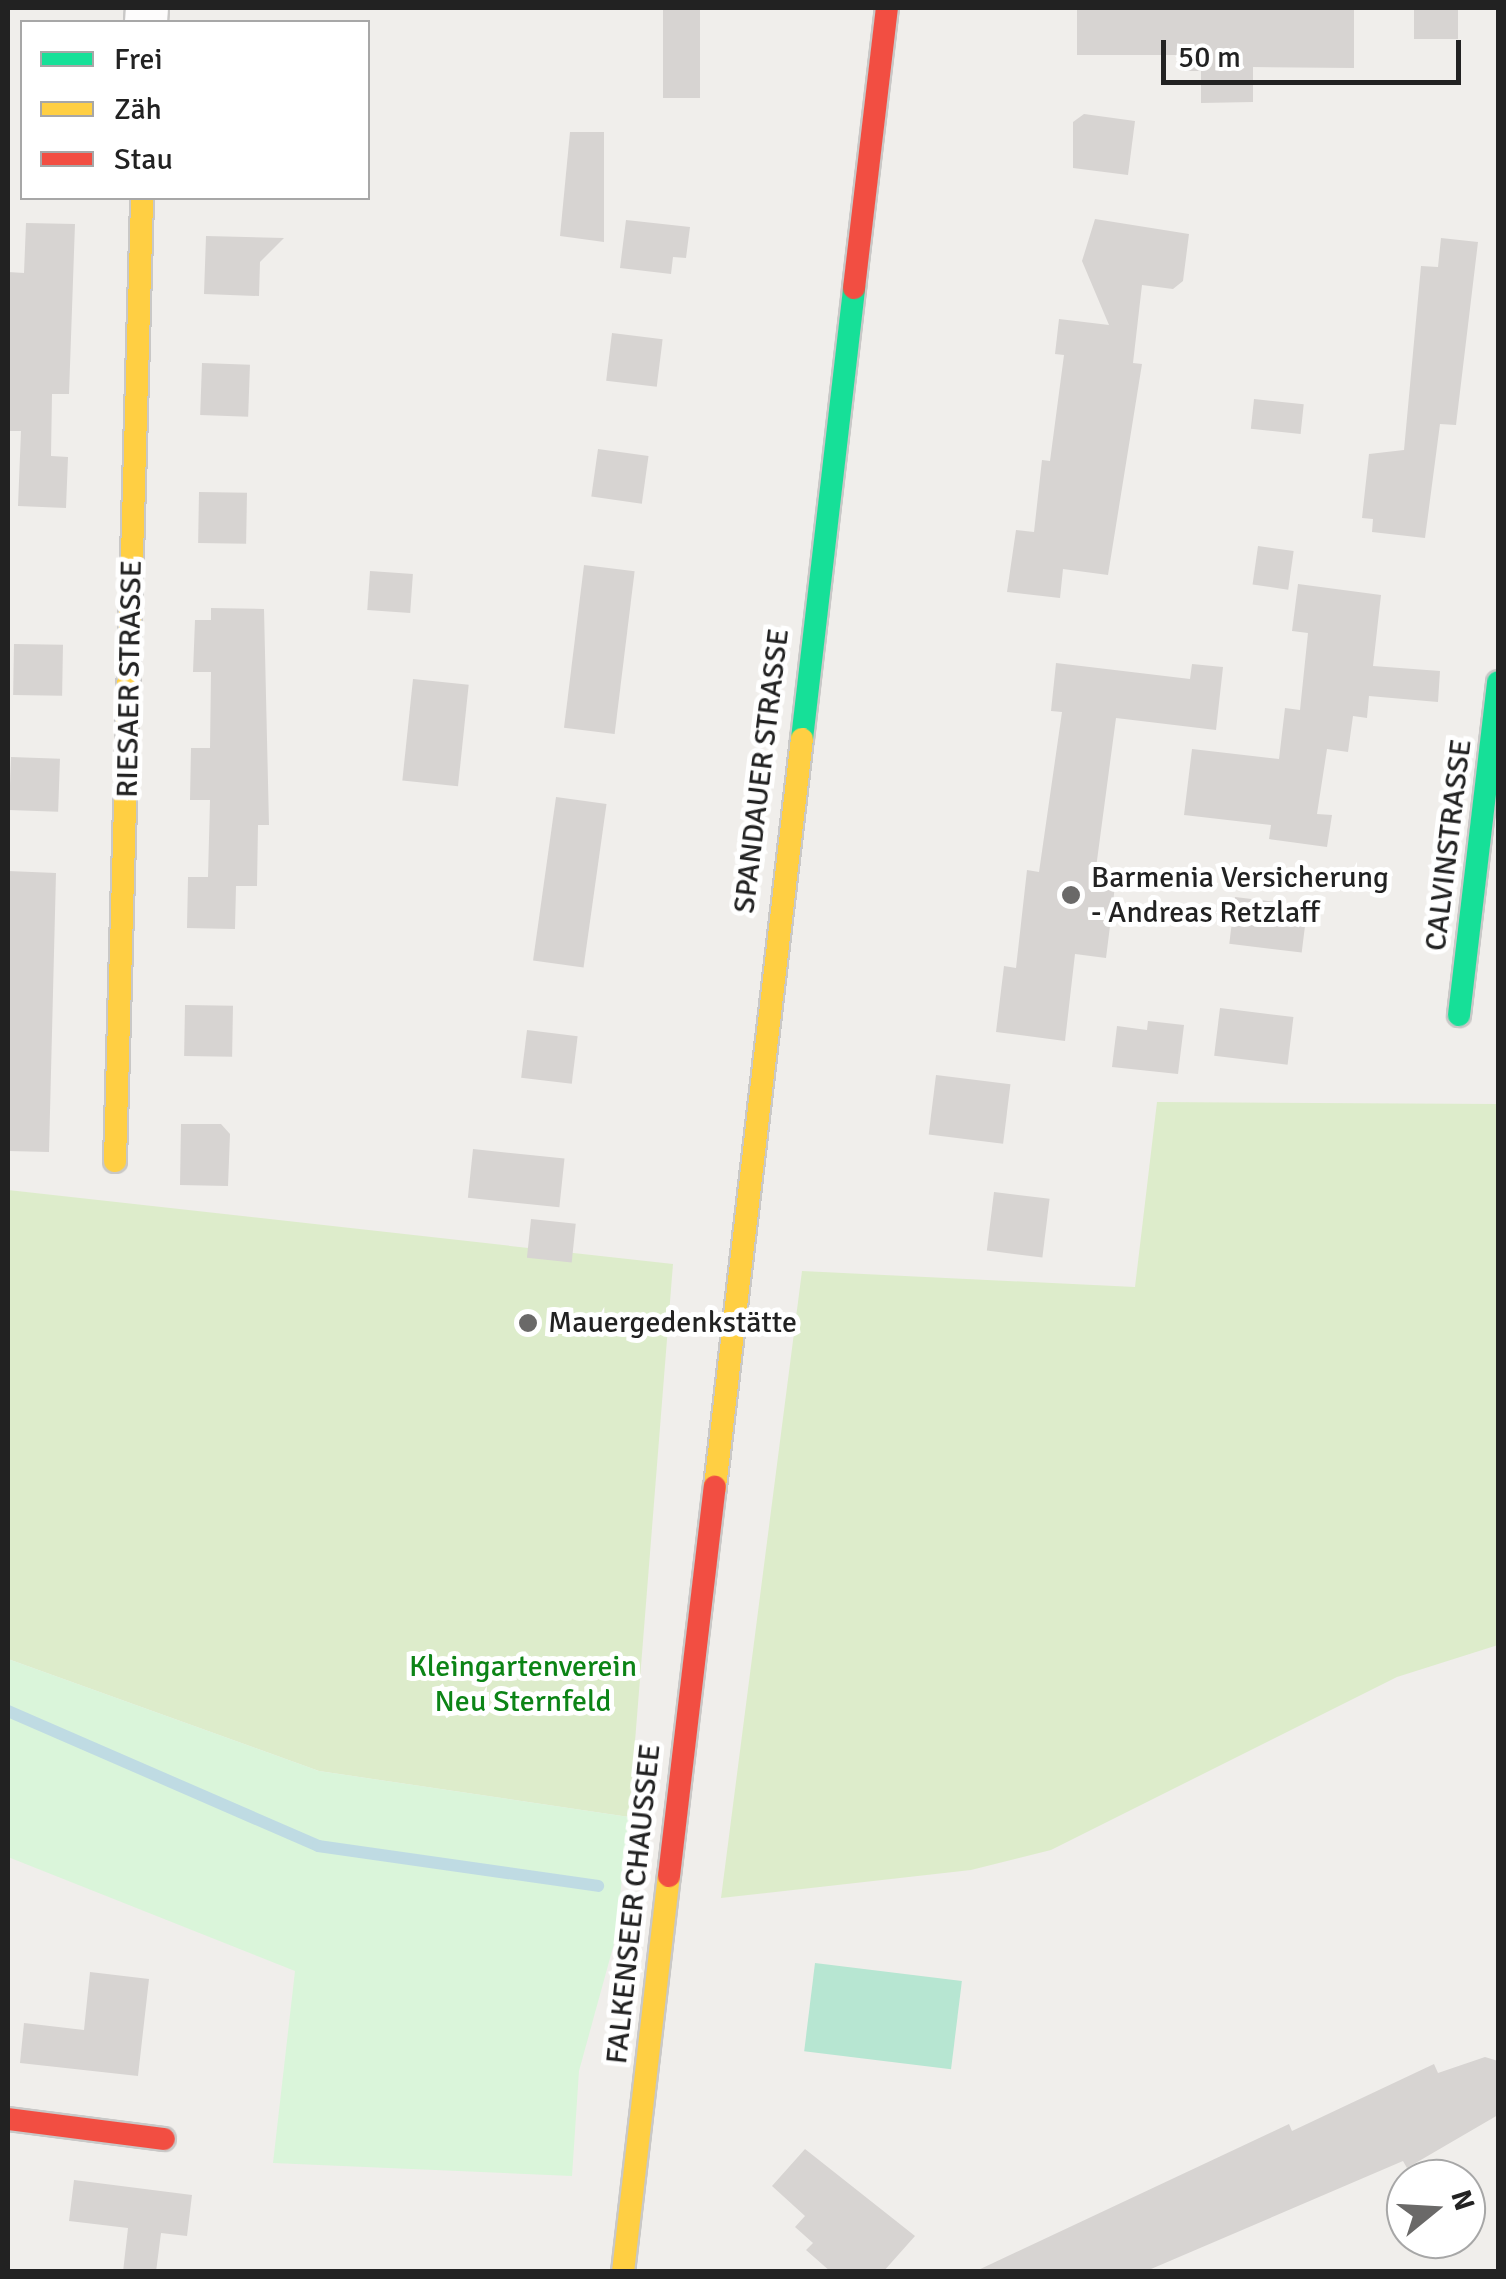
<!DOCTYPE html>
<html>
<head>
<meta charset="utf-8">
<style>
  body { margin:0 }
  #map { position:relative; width:1506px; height:2279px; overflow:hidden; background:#f0eeeb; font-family:Signika,sans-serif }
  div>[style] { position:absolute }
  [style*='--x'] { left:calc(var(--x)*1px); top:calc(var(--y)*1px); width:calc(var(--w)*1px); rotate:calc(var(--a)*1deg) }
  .grass>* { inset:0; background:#ddeccb }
  .park>* { inset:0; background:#daf5da }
  .pitch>* { inset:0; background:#b7e6d2; transform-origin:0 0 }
  .stream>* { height:12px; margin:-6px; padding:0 6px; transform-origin:6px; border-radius:6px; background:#bfdbe3 }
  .building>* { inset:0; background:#d7d4d2; transform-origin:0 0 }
  .roads { filter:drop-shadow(2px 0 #c9c8c7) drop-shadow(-2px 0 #c9c8c7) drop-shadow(0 2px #c9c8c7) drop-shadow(0 -2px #c9c8c7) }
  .street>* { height:42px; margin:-21px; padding:0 21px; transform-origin:21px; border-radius:21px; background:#fdfcfc }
  .fast>* { height:22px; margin:-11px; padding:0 11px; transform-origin:11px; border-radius:11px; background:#16e098 }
  .slow>* { height:22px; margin:-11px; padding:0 11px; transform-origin:11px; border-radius:11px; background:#ffcf43 }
  .jam>* { height:22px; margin:-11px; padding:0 11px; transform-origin:11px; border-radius:11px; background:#f24e42 }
  .dots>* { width:28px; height:28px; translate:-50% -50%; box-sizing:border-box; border:5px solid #fff; border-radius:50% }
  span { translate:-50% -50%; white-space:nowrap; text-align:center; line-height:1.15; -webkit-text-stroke:10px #fff; paint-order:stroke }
  .street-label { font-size:30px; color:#222 }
  .poi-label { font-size:30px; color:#222 }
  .left { translate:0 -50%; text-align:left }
  .park-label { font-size:30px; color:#0c8416 }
  .frame { position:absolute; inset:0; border:10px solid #222; pointer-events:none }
  .legend { position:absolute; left:20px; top:20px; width:350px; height:180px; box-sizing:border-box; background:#fff; border:2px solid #a7a7a7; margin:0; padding:12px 18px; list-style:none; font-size:30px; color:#222 }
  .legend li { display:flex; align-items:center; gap:20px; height:50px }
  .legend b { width:50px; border:2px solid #a7a7a7 }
  .north { position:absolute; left:1386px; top:2159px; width:100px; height:100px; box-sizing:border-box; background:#fff; border:2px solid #a7a7a7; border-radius:50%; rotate:72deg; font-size:28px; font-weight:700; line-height:40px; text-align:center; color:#222 }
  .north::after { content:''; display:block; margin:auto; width:35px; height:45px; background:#6a6968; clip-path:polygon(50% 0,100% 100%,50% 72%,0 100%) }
  .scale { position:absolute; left:1161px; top:40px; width:300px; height:45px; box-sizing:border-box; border:5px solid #222; border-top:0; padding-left:12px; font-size:30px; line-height:35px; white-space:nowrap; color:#222; -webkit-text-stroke:8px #fff; paint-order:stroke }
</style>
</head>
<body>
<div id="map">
  <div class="grass">
    <i style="clip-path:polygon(1157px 1102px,1498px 1104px,1498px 1645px,1397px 1677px,1051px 1850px,971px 1870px,721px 1898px,802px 1271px,1135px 1287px)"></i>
    <i style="clip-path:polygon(8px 1190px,673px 1264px,629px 1817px,319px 1771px,8px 1659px)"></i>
  </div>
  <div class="park">
    <i style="clip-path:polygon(8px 1659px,319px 1771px,629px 1817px,615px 1940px,579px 2071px,572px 2176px,273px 2163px,295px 1971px,8px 1857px)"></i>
  </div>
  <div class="pitch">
    <i style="left:815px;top:1963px;width:148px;height:89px;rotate:7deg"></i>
  </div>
  <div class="stream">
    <i style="--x:8;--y:1711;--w:338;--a:23.5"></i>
    <i style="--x:318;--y:1846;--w:283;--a:8.1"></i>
  </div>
  <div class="building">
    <i style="left:663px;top:8px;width:37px;height:90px"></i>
    <i style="clip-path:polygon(1077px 8px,1354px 10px,1354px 68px,1253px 67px,1253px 102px,1201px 103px,1201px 71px,1183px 71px,1182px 55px,1077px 55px)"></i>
    <i style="left:1414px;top:8px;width:44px;height:31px"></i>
    <i style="clip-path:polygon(1084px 114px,1135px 121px,1128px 175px,1073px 168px,1073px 122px)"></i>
    <i style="clip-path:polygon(570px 132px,604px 132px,604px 242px,560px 236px)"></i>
    <i style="clip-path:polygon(1095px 219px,1189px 234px,1183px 281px,1173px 289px,1142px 285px,1133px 363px,1142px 364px,1108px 575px,1063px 569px,1060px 598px,1007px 592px,1016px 530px,1034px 532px,1042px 460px,1050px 461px,1064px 355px,1055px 354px,1059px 319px,1109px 325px,1082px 261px)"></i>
    <i style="clip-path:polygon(626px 220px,690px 227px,686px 258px,673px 257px,671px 274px,620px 268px)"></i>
    <i style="clip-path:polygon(26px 223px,75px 224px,69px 394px,52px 394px,51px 456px,68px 457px,66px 508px,18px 506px,21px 431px,8px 431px,8px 272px,24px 273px)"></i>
    <i style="clip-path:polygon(206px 236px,284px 238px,260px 262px,259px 296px,204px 294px)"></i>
    <i style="clip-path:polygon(1441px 238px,1478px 242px,1456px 425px,1440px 424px,1425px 538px,1372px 532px,1373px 519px,1362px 518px,1369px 454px,1404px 450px,1421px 266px,1438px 267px)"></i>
    <i style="left:612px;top:333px;width:51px;height:48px;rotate:7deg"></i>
    <i style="left:202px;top:363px;width:48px;height:52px;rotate:2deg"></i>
    <i style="left:1254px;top:399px;width:50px;height:30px;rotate:6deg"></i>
    <i style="left:598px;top:449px;width:51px;height:48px;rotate:8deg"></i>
    <i style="left:199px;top:492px;width:48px;height:51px;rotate:1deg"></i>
    <i style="left:1258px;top:546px;width:36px;height:39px;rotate:8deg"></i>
    <i style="left:584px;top:565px;width:51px;height:164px;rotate:7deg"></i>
    <i style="left:370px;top:571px;width:43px;height:39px;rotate:4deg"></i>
    <i style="clip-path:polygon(1298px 584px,1381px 595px,1373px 666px,1440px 671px,1438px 702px,1369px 696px,1367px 718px,1353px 716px,1348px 752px,1327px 749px,1317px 814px,1332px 815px,1327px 847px,1269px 839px,1271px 825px,1184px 815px,1192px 749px,1279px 759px,1285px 708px,1300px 710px,1308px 633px,1292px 631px)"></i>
    <i style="clip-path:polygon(211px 608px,264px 609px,269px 825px,258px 825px,257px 886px,236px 886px,235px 929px,187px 928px,188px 877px,208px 877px,210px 800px,190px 800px,191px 748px,210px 748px,211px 672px,193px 672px,195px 620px,211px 620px)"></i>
    <i style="left:14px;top:644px;width:49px;height:51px;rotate:1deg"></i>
    <i style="clip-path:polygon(1056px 663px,1190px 679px,1192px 664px,1223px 667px,1216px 730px,1116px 718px,1096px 868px,1117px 870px,1106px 958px,1075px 954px,1065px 1041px,996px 1032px,1004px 966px,1016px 968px,1027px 870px,1039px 872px,1062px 712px,1051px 711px)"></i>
    <i style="left:413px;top:679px;width:56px;height:102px;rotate:6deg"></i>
    <i style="left:11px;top:757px;width:49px;height:53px;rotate:2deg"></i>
    <i style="left:556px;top:797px;width:51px;height:165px;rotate:8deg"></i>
    <i style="clip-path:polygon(8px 871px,56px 873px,49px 1152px,8px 1151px)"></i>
    <i style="left:1235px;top:897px;width:73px;height:47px;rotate:7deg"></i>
    <i style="left:185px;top:1005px;width:48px;height:51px;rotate:1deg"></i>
    <i style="left:1220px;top:1008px;width:74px;height:48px;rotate:7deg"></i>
    <i style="clip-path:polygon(1148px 1021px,1184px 1025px,1178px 1074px,1112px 1067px,1117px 1026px,1147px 1030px)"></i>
    <i style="left:527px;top:1030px;width:51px;height:48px;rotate:7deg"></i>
    <i style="left:936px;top:1075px;width:75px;height:60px;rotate:7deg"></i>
    <i style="clip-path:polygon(181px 1124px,221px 1124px,230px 1134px,228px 1186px,180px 1185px)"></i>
    <i style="left:473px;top:1149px;width:92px;height:49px;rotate:6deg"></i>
    <i style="left:994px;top:1192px;width:56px;height:59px;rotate:7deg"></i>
    <i style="left:531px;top:1219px;width:45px;height:39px;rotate:6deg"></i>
    <i style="clip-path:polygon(90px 1972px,149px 1979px,138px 2076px,20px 2063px,24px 2023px,84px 2030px)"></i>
    <i style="clip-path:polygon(1485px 2057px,1498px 2061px,1498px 2115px,1407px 2168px,1403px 2161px,1144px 2272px,974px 2272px,1289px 2124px,1292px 2131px,1434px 2064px,1438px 2073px)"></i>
    <i style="clip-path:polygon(805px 2149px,915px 2236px,883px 2272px,831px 2272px,806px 2250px,813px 2243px,795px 2227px,805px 2216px,772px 2186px)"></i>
    <i style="clip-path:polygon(74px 2180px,192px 2195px,187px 2236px,161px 2233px,156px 2272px,123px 2272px,128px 2228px,69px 2221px)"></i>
  </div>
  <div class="roads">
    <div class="street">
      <i style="--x:146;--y:22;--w:14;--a:-86"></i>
    </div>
    <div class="fast">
      <i style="--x:802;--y:739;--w:454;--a:-83.4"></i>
      <i style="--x:1459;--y:1015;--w:335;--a:-83.3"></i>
    </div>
    <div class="slow">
      <i style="--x:115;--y:1161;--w:963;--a:-88.39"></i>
      <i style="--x:715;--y:1487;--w:753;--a:-83.37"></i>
      <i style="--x:623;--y:2272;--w:399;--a:-83.4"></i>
    </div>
    <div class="jam">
      <i style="--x:854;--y:288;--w:282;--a:-83.3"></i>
      <i style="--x:669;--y:1876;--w:392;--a:-83.3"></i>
      <i style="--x:8;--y:2119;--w:157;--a:7.3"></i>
    </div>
  </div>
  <div class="dots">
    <i style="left:1071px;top:895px;background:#6a6968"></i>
    <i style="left:528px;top:1323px;background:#6a6968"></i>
  </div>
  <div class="street-label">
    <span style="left:130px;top:679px;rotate:-89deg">RIESAER STRASSE</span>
    <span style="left:762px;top:771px;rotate:-83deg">SPANDAUER STRASSE</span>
    <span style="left:1449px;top:845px;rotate:-83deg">CALVINSTRASSE</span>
    <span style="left:634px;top:1904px;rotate:-84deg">FALKENSEER CHAUSSEE</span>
  </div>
  <div class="poi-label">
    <span class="left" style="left:1091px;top:895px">Barmenia Versicherung<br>- Andreas Retzlaff</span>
    <span class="left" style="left:548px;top:1323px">Mauergedenkstätte</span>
  </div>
  <div class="park-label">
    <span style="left:523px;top:1684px">Kleingartenverein<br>Neu Sternfeld</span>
  </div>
  <div class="frame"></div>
  <ul class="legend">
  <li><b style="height:12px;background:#16e098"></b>Frei</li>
  <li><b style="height:12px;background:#ffcf43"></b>Zäh</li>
  <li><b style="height:12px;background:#f24e42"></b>Stau</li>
  </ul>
  <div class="north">N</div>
  <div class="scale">50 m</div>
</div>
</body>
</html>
